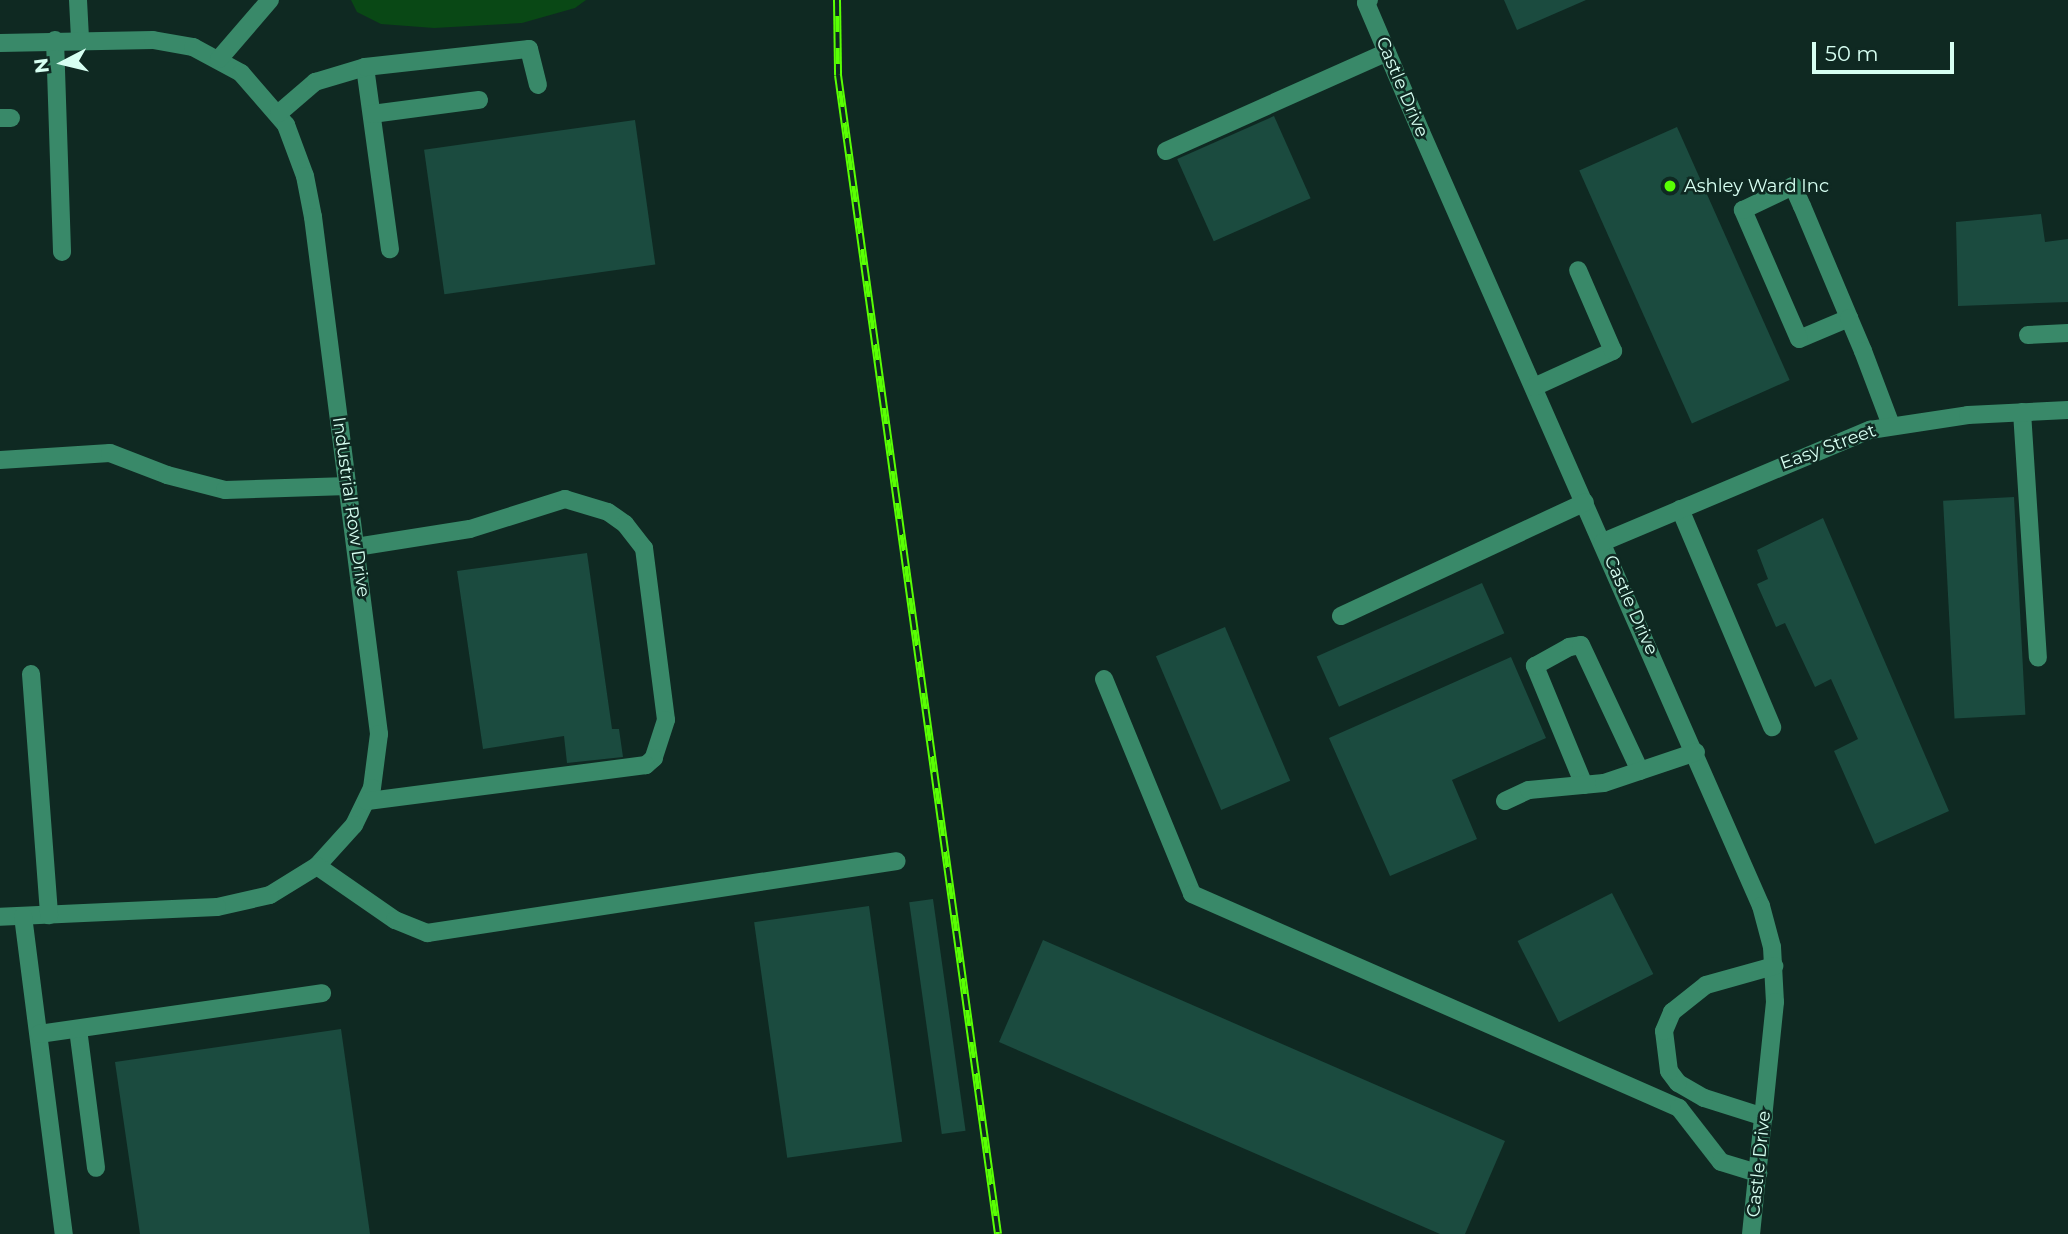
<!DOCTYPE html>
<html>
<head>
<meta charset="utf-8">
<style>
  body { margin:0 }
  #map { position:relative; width:2068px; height:1234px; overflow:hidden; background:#0f2922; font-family:Montserrat,sans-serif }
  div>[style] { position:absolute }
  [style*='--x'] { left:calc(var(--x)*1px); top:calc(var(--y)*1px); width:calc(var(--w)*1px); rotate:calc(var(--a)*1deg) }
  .water>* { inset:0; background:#094815 }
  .building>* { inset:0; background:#1b4b3f; transform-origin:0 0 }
  .minor>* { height:18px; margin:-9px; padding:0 9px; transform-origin:9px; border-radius:9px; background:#398969 }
  .rail>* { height:8px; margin-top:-4px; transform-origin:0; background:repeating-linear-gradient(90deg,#0f2922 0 16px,#59ff03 0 32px); box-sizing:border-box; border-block:2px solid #59ff03 }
  .dots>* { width:19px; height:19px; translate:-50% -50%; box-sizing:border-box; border:4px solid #0f2922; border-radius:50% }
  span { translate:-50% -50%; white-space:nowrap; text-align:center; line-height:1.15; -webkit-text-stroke:5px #0f2922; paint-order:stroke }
  .street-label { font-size:18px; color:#d7fff2 }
  .poi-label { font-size:18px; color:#d7fff2 }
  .left { translate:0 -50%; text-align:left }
  .north { position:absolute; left:28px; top:28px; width:70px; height:70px; -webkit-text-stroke:5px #0f2922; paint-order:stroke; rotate:263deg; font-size:19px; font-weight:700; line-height:28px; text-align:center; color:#d7fff2 }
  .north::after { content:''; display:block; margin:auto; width:24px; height:32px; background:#d7fff2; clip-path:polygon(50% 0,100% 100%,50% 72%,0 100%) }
  .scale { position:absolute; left:1812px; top:42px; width:142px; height:32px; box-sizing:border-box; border:4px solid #d7fff2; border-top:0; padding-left:9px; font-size:21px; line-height:24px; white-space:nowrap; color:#d7fff2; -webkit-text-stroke:5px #0f2922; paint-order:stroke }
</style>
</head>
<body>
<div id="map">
  <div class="water">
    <i style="clip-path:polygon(351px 0,586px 0,575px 8px,522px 23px,434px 28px,381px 24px,357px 12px)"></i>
  </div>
  <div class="building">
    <i style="clip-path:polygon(1504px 0,1586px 0,1517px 30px)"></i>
    <i style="left:1274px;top:116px;width:90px;height:106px;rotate:66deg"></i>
    <i style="left:635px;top:120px;width:146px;height:213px;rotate:82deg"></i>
    <i style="left:1677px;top:127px;width:277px;height:107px;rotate:66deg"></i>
    <i style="clip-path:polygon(2041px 214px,2045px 242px,2068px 239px,2068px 302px,1958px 306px,1956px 222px)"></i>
    <i style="left:2014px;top:497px;width:218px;height:71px;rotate:87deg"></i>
    <i style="clip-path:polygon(1823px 518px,1949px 811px,1875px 844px,1834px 751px,1858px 739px,1831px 679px,1815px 687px,1785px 623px,1776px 627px,1757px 584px,1768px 579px,1757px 550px)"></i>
    <i style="clip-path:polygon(587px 553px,612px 729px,619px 729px,623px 757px,567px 763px,564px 736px,483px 749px,457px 571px)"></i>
    <i style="left:1482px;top:583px;width:55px;height:181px;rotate:66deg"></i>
    <i style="left:1225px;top:627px;width:167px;height:75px;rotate:67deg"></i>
    <i style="clip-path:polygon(1511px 657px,1546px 738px,1452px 780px,1477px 839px,1390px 876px,1329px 738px)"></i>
    <i style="left:1612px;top:893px;width:91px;height:106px;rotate:63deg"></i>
    <i style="left:933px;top:899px;width:234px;height:24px;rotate:82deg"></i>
    <i style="left:869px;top:906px;width:238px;height:116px;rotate:82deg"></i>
    <i style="clip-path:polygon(1043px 940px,1505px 1141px,1465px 1234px,1440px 1234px,999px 1042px)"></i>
    <i style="clip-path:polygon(341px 1029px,370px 1234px,140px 1234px,115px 1062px)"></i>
  </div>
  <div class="minor">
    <i style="--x:78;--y:0;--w:39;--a:87"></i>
    <i style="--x:1369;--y:0;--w:4;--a:135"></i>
    <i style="--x:1366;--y:3;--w:140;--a:66.9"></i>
    <i style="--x:1421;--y:132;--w:845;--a:66.29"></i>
    <i style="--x:1761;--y:906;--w:42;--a:75"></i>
    <i style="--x:1772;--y:947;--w:55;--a:86.9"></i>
    <i style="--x:1775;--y:1002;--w:233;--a:95.9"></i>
    <i style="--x:55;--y:40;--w:212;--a:88.1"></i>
    <i style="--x:0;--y:43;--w:153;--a:-1.1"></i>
    <i style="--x:153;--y:40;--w:41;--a:9.9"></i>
    <i style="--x:193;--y:47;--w:55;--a:28.4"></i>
    <i style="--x:241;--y:73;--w:69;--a:49.1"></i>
    <i style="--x:286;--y:125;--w:54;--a:69.6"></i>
    <i style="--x:305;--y:176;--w:42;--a:79"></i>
    <i style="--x:313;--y:217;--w:521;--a:82.72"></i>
    <i style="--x:379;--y:734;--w:54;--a:97.4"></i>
    <i style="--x:372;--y:788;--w:41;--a:115.9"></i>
    <i style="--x:354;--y:825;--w:55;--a:132.1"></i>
    <i style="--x:317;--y:866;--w:55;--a:148.3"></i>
    <i style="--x:270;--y:895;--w:54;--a:167.2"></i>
    <i style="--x:217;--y:907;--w:217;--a:177.4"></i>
    <i style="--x:219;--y:59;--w:78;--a:-49.2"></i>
    <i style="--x:365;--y:67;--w:184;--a:82.2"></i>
    <i style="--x:279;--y:113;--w:48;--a:-40.7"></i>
    <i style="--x:315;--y:82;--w:52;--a:-16.7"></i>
    <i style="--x:365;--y:67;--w:165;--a:-6.3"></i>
    <i style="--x:529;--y:49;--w:37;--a:76"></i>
    <i style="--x:372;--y:114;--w:108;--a:-7.5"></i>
    <i style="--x:0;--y:118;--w:11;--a:0"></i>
    <i style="--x:1166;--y:151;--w:242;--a:-24.1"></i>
    <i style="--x:1849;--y:318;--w:54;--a:157.2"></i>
    <i style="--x:1799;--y:339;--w:141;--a:-113.5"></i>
    <i style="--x:1743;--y:210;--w:55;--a:-25.6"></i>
    <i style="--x:1793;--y:186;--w:22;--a:66"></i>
    <i style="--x:1802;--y:206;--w:121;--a:67.2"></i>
    <i style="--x:1849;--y:318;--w:36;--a:67"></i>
    <i style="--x:1863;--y:351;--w:79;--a:69.3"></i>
    <i style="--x:2028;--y:335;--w:40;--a:-2.9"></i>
    <i style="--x:1534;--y:387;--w:87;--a:-24.5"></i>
    <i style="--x:1613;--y:351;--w:88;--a:-113.4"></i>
    <i style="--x:2022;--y:412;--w:246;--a:86.3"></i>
    <i style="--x:0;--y:460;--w:110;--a:-3.6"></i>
    <i style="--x:110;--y:453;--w:61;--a:21.1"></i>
    <i style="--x:167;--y:475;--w:60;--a:14.5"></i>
    <i style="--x:225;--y:490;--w:123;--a:-1.9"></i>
    <i style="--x:1680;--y:509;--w:237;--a:67.1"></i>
    <i style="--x:1603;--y:542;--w:290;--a:-22.8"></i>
    <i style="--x:1870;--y:430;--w:99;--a:-8.7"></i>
    <i style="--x:1968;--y:415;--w:100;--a:-2.9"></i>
    <i style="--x:356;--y:547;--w:115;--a:-9"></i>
    <i style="--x:470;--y:529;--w:100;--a:-17.5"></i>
    <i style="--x:565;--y:499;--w:45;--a:16.8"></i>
    <i style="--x:608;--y:512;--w:21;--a:35"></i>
    <i style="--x:625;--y:524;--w:31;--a:52"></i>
    <i style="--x:644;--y:548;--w:173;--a:82.7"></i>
    <i style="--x:666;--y:720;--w:40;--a:108"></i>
    <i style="--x:654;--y:758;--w:11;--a:139"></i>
    <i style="--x:646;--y:765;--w:281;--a:172.6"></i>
    <i style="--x:1341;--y:616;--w:269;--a:-25"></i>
    <i style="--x:31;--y:674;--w:242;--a:85.7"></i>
    <i style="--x:1104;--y:679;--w:232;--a:67.7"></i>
    <i style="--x:1192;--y:894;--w:532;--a:23.72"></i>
    <i style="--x:1679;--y:1108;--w:68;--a:52.1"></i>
    <i style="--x:1721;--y:1162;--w:39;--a:17"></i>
    <i style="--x:1584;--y:785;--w:129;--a:-112.4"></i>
    <i style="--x:1535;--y:666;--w:39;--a:-29"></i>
    <i style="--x:1569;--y:647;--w:12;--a:-9"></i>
    <i style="--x:1581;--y:645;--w:139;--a:64.9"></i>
    <i style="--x:1505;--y:801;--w:26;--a:-25"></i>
    <i style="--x:1529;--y:790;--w:75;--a:-5.3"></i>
    <i style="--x:1604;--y:783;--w:97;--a:-18.6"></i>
    <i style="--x:317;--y:866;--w:95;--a:34.7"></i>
    <i style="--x:395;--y:920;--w:35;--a:22"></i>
    <i style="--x:427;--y:933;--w:475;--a:-8.7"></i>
    <i style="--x:23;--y:916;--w:321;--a:82.7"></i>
    <i style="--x:78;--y:1029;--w:140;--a:82.6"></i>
    <i style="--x:39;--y:1034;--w:286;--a:-8.2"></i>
    <i style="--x:1764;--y:1117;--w:63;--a:-162.4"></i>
    <i style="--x:1704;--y:1098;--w:30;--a:-150"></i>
    <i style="--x:1678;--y:1083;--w:15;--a:-127"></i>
    <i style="--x:1669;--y:1071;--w:40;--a:-97.1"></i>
    <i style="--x:1664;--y:1031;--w:21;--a:-67"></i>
    <i style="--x:1672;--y:1012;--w:43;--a:-38.5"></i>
    <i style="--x:1706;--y:985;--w:71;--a:-15.6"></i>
  </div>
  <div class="rail">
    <i style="--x:837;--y:0;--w:75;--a:89.2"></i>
    <i style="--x:838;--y:75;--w:1170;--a:82.14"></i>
  </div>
  <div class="dots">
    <i style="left:1670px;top:186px;background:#59ff03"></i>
  </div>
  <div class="street-label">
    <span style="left:1402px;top:87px;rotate:67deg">Castle Drive</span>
    <span style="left:1828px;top:447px;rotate:-20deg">Easy Street</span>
    <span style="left:351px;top:507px;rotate:82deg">Industrial Row Drive</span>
    <span style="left:1631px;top:605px;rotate:66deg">Castle Drive</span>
    <span style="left:1759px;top:1164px;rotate:-84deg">Castle Drive</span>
  </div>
  <div class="poi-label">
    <span class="left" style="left:1684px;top:186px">Ashley Ward Inc</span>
  </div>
  <div class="north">N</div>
  <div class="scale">50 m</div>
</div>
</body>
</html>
